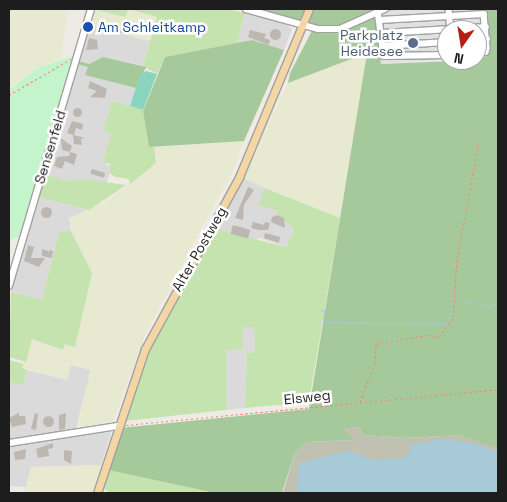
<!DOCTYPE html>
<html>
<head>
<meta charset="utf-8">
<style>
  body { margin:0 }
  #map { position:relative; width:507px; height:502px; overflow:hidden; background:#edebe4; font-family:"Space Grotesk",sans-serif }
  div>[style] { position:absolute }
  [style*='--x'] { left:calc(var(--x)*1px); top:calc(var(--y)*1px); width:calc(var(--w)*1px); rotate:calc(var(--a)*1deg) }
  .residential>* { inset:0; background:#dbdada }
  .construction>* { inset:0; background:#c0c1b0 }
  .farmland>* { inset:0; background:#e7ead1 }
  .grass>* { inset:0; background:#c4e3ae }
  .forest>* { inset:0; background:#a6c99c }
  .park>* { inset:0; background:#c4f4cb }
  .pitch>* { inset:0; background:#89d5bd }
  .parking>* { inset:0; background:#e1e1e1 }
  .water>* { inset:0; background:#a8c9d7 }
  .stream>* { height:1px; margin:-0.5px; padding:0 0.5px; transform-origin:0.5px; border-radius:0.5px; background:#a8c9d7 }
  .building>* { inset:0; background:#bdb7b1; transform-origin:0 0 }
  .round { border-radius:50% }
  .path>* { height:1px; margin-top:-0.5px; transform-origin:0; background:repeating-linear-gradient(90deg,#ec8a76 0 2.5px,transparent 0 5px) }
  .roads { filter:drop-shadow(1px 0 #a1a1a1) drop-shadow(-1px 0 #a1a1a1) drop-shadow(0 1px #a1a1a1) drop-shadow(0 -1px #a1a1a1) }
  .minor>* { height:5.5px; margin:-2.75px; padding:0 2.75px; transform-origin:2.75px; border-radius:2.75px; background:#fff }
  .major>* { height:7px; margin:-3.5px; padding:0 3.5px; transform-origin:3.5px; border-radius:3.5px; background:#f3d6a3 }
  .dots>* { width:14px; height:14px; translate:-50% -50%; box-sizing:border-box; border:2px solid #fff; border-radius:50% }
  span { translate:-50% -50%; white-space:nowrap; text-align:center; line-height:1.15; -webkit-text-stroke:5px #fff; paint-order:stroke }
  .transit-label { font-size:14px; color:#164399 }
  .left { translate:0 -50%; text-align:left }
  .service-label { font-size:14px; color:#4e5e75 }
  .right { translate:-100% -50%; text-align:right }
  .street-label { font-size:14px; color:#1d1d1d }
  .frame { position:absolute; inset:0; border:10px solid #1d1d1d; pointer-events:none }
  .north { position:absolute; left:437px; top:20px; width:50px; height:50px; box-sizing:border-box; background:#fff; border:1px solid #a5a5a5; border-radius:50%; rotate:193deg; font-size:14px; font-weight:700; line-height:20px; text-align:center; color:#1d1d1d }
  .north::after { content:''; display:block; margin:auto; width:18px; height:22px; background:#b71e13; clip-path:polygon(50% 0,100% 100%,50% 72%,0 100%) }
</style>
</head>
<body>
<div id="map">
  <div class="residential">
    <i style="clip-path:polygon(245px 13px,284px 23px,292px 29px,284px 50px,252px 40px,237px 43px)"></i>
    <i style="clip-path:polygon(88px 25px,150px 41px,143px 66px,103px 57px,89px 64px,78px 61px)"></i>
    <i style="clip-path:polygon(77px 64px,88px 67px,86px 75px,136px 88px,130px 106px,112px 101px,103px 130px,111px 133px,103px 162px,112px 167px,106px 184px,84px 179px,68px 181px,44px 175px)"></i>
    <i style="clip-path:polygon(243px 178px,265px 188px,259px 205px,278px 211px,277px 214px,294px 227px,286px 247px,260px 238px,254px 241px,215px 229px)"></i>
    <i style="clip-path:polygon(38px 197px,89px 210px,69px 218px,71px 231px,59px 232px,42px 300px,11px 292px)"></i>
    <i style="clip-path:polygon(243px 327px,254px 328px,255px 352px,247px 353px,245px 408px,226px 410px,226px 349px)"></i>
    <i style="clip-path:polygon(71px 365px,91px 370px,76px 429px,9px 440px,9px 382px,23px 385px,27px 370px,67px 380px)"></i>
    <i style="clip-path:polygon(108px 430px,111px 434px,101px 465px,31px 467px,26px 487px,9px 486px,9px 445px)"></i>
  </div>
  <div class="construction">
    <i style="clip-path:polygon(359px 427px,363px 435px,407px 438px,459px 435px,498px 447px,498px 493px,283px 493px,294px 455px,306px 442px,355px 440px,342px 429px)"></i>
  </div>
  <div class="farmland">
    <i style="clip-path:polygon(9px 9px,68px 9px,61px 58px,41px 66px,9px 88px)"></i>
    <i style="clip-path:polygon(93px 9px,125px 17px,128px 9px,158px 17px,150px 41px,88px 25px)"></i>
    <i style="clip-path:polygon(367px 53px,340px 218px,243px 178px,288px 83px)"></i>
    <i style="clip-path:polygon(244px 141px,234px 168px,146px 332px,113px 421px,82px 427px,78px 419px,91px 369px,71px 365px,67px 380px,22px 368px,32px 339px,63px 350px,65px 344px,75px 346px,92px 273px,71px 231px,69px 218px,105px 202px,156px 163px,154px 147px)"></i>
    <i style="clip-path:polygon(101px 465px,93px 493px,25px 493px,31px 467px)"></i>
  </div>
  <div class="grass">
    <i style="clip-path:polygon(93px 9px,227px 9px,245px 13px,237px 43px,165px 57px,157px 74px,143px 66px,157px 17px,129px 9px,125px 17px)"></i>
    <i style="clip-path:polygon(112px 101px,143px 110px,149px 147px,154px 147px,156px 163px,130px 184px,129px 179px,115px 177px,110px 173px,110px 164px,103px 162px,111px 133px,103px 130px)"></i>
    <i style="clip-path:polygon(45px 175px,68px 181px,84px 179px,126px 185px,89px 210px,38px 197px)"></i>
    <i style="clip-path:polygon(265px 188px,340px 218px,309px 402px,245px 408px,247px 353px,255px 352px,254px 328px,243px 327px,242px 349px,226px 350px,226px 410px,124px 421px,150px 350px,215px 229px,286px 247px,294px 228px,277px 214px,278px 211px,258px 205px)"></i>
    <i style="clip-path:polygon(71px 231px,92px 273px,75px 347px,65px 344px,63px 350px,32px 339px,26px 362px,9px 357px,11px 292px,42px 300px,59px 232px)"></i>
    <i style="clip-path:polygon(9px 360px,24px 364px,22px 368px,27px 370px,23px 385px,9px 382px)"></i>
    <i style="clip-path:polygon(108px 470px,215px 493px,110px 493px,102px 487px)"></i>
  </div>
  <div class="forest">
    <i style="clip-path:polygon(256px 9px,413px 9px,377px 12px,381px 64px,477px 60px,477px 57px,487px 56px,486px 9px,498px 9px,497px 448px,459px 435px,407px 438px,363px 435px,359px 427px,343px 429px,355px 440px,306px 442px,294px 455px,282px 493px,215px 493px,108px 470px,120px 428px,309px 409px,367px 53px,288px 83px,290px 73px,315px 25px)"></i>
    <i style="clip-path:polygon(252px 40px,284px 50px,244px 141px,149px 147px,143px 111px,165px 57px)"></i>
    <i style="clip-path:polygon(103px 57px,146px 67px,136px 88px,85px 75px,88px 67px,77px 64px,78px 61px,89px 64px)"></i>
  </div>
  <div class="park">
    <i style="clip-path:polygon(73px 56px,20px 236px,9px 240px,9px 90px,39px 67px)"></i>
  </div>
  <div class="pitch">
    <i style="clip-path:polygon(146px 71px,157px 74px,143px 110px,130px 106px,140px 75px)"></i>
  </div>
  <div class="parking">
    <i style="clip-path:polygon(413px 9px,486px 9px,487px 56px,477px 57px,477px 30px,447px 30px,447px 59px,381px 64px,377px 12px)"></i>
  </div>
  <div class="water">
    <i style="clip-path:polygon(443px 439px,476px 444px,498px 452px,498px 487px,495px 493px,297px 493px,299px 463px,349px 451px,374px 460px,394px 459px,408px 456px,411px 445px)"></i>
  </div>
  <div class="stream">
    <i style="--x:463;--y:300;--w:27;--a:15"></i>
    <i style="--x:489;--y:307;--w:10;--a:-24"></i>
    <i style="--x:321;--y:309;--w:4;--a:34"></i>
    <i style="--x:324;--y:311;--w:11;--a:95"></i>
    <i style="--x:323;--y:322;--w:125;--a:0.9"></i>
    <i style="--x:448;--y:324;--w:26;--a:-79"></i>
  </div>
  <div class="building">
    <i style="left:114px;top:27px;width:16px;height:4px;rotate:14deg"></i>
    <i class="round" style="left:269.5px;top:28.5px;width:11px;height:11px"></i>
    <i style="clip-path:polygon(250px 30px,266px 34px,264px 38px,270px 40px,269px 45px,248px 37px)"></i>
    <i style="clip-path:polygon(89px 38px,97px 40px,98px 49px,86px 50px)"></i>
    <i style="clip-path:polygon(90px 81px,107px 89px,105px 98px,90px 97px,97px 91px,88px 88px)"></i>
    <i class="round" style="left:72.5px;top:107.5px;width:9px;height:9px"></i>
    <i style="clip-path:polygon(72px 121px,83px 124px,82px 130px,76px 128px,74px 135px,67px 133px)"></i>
    <i style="clip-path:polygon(73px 135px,85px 138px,81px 139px,82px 145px,74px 144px)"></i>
    <i style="clip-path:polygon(61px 138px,72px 146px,70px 152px,77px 154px,74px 165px,65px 161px,62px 169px,54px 166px,57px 157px,69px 156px,70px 152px,62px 150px)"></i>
    <i style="left:92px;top:169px;width:14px;height:5px;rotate:17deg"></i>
    <i style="clip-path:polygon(248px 187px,254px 190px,244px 205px,243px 220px,235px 218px)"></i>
    <i class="round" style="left:40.5px;top:206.5px;width:11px;height:11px"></i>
    <i style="clip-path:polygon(277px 215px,284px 218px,285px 228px,271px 222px,272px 217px)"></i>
    <i style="clip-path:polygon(253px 222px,264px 225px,265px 222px,270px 223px,268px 230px,258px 230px,251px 228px)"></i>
    <i style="left:233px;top:225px;width:18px;height:9px;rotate:16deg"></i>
    <i style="clip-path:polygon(265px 233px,280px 237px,279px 243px,264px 238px)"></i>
    <i style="clip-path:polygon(28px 245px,34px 247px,31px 258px,45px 258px,39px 267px,24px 261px)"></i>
    <i style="clip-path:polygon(42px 249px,48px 251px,48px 254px,49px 250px,53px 251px,52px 258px,42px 256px)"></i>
    <i style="clip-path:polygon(19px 413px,19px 416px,25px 416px,26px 424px,12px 427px,9px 418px)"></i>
    <i style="clip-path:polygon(35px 413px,38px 414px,36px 430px,31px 429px)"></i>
    <i style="clip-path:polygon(66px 413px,65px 429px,59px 430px,59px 415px)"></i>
    <i class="round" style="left:42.5px;top:415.5px;width:11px;height:11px"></i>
    <i style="clip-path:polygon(53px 443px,53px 448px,48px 449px,49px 456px,38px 458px,36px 449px)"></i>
    <i style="clip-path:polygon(26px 449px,25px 459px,15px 460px,14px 452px)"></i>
    <i style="clip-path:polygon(64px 450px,72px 451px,71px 464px,64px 460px)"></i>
  </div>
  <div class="path">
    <i style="--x:9;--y:95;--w:72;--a:-30.1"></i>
    <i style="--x:360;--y:402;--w:42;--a:-69"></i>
    <i style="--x:375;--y:363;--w:19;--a:-87"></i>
    <i style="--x:376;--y:344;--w:51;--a:-10.2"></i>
    <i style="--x:426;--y:335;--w:13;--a:9"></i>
    <i style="--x:439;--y:337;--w:24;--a:-55"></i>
    <i style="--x:453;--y:317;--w:58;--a:-86.1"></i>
    <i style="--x:457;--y:259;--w:120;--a:-79.4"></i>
    <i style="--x:126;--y:425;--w:374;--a:-5.5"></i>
  </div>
  <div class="roads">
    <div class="minor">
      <i style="--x:246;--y:9;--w:75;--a:15.5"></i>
      <i style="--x:318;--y:29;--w:22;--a:0"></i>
      <i style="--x:340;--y:29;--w:49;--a:-24"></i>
      <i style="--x:449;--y:9;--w:21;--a:85"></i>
      <i style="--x:378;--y:11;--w:45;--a:82.4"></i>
      <i style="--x:384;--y:56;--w:63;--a:-0.9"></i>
      <i style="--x:380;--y:20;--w:104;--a:-3.3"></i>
      <i style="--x:484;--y:14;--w:34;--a:85"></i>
      <i style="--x:487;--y:48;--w:4;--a:104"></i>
      <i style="--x:486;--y:52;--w:9;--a:174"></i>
      <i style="--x:382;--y:33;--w:104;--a:-3.3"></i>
      <i style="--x:477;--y:40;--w:10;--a:-6"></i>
      <i style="--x:382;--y:46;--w:65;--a:-3.5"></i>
      <i style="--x:9;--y:286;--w:289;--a:-73.5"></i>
      <i style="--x:9;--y:443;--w:110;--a:-8.9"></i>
    </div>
    <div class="major">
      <i style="--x:97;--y:493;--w:152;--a:-71.6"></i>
      <i style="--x:145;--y:349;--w:196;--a:-61.3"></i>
      <i style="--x:239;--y:177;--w:182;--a:-67.4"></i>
    </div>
  </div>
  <div class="dots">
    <i style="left:88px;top:27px;background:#1a4fb4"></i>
    <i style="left:413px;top:43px;background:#5c6f8a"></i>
  </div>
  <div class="transit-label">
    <span class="left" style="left:98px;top:27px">Am Schleitkamp</span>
  </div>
  <div class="service-label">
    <span class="right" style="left:403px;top:43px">Parkplatz<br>Heidesee</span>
  </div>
  <div class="street-label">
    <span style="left:50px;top:147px;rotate:-73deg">Sensenfeld</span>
    <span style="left:199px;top:249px;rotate:-60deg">Alter Postweg</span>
    <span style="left:307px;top:397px;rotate:-6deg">Elsweg</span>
  </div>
  <div class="frame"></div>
  <div class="north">N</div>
</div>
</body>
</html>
